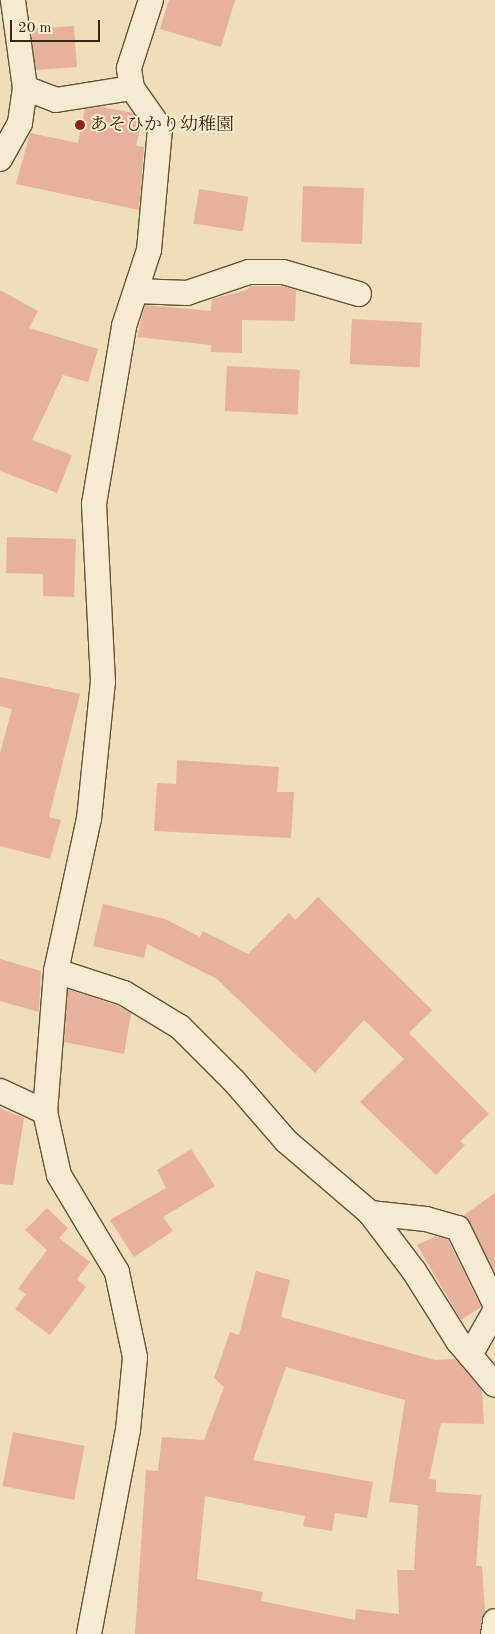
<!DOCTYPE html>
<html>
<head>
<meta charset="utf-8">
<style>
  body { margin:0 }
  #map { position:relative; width:495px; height:1634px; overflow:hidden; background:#efdeb9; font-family:"Old Standard TT","Noto Serif JP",serif }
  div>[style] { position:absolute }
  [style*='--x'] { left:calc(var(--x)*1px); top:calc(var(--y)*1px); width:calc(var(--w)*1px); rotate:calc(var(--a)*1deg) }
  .building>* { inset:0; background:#e8b19c; transform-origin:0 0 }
  .roads { filter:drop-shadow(1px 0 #655439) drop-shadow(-1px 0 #655439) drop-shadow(0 1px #655439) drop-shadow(0 -1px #655439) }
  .minor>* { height:24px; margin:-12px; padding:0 12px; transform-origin:12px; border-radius:12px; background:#f5ead2 }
  .dots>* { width:14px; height:14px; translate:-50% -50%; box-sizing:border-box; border:2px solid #f5ead2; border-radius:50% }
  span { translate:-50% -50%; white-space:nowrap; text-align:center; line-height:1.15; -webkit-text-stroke:4px #f5ead2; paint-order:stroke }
  .poi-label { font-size:18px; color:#37260e }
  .left { translate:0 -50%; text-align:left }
  .scale { position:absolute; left:10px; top:20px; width:90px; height:22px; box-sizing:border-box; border:2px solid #37260e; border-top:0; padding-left:6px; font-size:15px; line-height:18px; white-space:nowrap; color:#37260e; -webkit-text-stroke:4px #f5ead2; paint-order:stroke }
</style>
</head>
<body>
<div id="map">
  <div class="building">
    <i style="clip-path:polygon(169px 0,235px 0,221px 47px,160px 29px)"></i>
    <i style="left:74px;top:26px;width:41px;height:43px;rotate:86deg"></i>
    <i style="clip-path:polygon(102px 107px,133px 113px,141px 125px,136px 146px,144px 147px,139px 210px,16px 184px,30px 133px,78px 143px,85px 109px)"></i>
    <i style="left:303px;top:186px;width:61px;height:56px;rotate:2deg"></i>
    <i style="left:199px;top:189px;width:50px;height:35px;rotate:9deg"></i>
    <i style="clip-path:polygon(251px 286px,281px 286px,296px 290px,295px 321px,242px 320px,242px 353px,211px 352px,211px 345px,137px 337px,145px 305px,211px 311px,212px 299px,247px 290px)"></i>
    <i style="clip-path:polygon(0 290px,38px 311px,29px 328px,98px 349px,88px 382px,63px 375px,32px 440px,72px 455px,57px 493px,0 471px)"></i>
    <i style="left:352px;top:319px;width:70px;height:45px;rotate:3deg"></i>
    <i style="left:227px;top:366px;width:73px;height:45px;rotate:3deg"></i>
    <i style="clip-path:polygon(7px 537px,76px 539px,74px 597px,43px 596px,43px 574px,6px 573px)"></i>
    <i style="clip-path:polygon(0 677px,80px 694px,49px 817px,61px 820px,50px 859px,0 846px,0 753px,12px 709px,0 706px)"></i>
    <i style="clip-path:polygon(177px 760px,279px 767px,277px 792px,294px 792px,291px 838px,154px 831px,157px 783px,176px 784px)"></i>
    <i style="clip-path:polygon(318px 897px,432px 1010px,409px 1033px,489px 1114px,460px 1141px,465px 1145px,436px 1175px,360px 1102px,404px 1059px,364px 1020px,315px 1073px,217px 979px,147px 944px,144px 958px,93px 946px,103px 904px,165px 919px,200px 937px,203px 931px,248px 954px,289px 913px,295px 920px)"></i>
    <i style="clip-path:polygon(0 959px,41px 971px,39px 1012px,0 1001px)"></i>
    <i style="clip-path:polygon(68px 989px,118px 1006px,131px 1013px,124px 1054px,64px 1042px)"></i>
    <i style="clip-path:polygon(0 1108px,24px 1118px,13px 1185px,0 1184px)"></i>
    <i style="clip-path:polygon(191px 1149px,215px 1186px,163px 1217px,173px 1231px,134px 1257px,110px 1220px,166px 1188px,157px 1170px)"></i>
    <i style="clip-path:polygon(495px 1193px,495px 1273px,464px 1215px)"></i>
    <i style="clip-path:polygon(47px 1208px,68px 1228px,59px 1238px,90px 1262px,77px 1279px,86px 1287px,50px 1335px,15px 1309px,26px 1294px,18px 1289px,47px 1250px,25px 1230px)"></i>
    <i style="clip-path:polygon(436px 1236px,448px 1240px,481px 1307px,461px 1320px,417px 1245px)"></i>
    <i style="clip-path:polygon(evenodd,256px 1271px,290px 1280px,281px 1317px,435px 1360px,455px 1359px,482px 1390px,484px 1424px,441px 1423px,429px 1479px,436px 1480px,436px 1492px,481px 1495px,476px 1566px,482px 1566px,485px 1612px,480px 1634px,135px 1634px,146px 1470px,158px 1471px,162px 1437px,204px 1440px,224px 1387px,214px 1378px,230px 1332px,239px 1335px,256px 1271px,286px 1367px,405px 1400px,389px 1502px,418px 1505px,414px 1570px,397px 1570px,399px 1614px,356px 1609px,355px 1620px,261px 1601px,263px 1592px,197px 1579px,205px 1496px,305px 1516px,303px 1526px,332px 1531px,335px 1513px,367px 1518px,373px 1482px,253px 1460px,286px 1367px)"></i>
    <i style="left:13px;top:1432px;width:73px;height:55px;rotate:11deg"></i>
  </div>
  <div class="roads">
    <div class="minor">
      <i style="--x:25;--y:88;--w:33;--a:21"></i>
      <i style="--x:56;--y:100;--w:77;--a:-9"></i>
      <i style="--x:0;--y:159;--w:41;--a:-60.9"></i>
      <i style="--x:20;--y:123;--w:35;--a:-82"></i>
      <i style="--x:25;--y:88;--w:89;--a:-97.8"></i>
      <i style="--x:136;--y:291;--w:51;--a:2.2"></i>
      <i style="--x:187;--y:293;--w:65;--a:-18.7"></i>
      <i style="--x:249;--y:272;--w:34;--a:0"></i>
      <i style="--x:283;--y:272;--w:79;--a:16.1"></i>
      <i style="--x:56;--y:971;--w:71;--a:17.9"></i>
      <i style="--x:124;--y:993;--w:66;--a:31.3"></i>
      <i style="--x:180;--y:1027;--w:76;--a:45"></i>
      <i style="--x:234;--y:1081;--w:79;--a:49.1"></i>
      <i style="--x:286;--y:1141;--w:111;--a:40.6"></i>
      <i style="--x:370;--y:1213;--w:73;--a:52.8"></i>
      <i style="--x:414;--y:1271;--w:83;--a:57.8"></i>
      <i style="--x:458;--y:1341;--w:57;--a:49.9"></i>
      <i style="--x:0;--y:1091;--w:50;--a:25"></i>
      <i style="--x:370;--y:1213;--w:56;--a:6.1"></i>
      <i style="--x:426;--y:1219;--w:33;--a:16"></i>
      <i style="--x:458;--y:1228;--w:85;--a:64"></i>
      <i style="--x:470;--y:1355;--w:51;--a:-60.4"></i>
      <i style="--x:89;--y:1634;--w:208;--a:-79.2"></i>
      <i style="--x:128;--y:1430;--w:73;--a:-84.5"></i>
      <i style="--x:135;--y:1357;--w:87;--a:-102"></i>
      <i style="--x:117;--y:1272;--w:113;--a:-120.9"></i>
      <i style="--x:59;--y:1175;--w:65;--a:-102.5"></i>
      <i style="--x:45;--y:1112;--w:141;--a:-85.5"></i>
      <i style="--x:56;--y:971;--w:156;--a:-77.8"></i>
      <i style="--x:89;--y:819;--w:138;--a:-84.2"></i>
      <i style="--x:103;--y:682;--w:178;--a:-92.9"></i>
      <i style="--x:94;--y:504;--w:181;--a:-80.4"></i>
      <i style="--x:124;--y:326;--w:80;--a:-71.8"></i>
      <i style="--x:149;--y:250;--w:122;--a:-84.8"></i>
      <i style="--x:160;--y:128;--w:49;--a:-125"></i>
      <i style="--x:132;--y:88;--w:20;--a:-99"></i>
      <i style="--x:129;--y:68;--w:71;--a:-72.1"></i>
      <i style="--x:493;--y:1634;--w:13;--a:-81"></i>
    </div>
  </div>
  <div class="dots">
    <i style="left:80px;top:125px;background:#8f2418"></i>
  </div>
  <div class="poi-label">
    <span class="left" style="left:90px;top:125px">あそひかり幼稚園</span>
  </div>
  <div class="scale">20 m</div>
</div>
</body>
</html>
